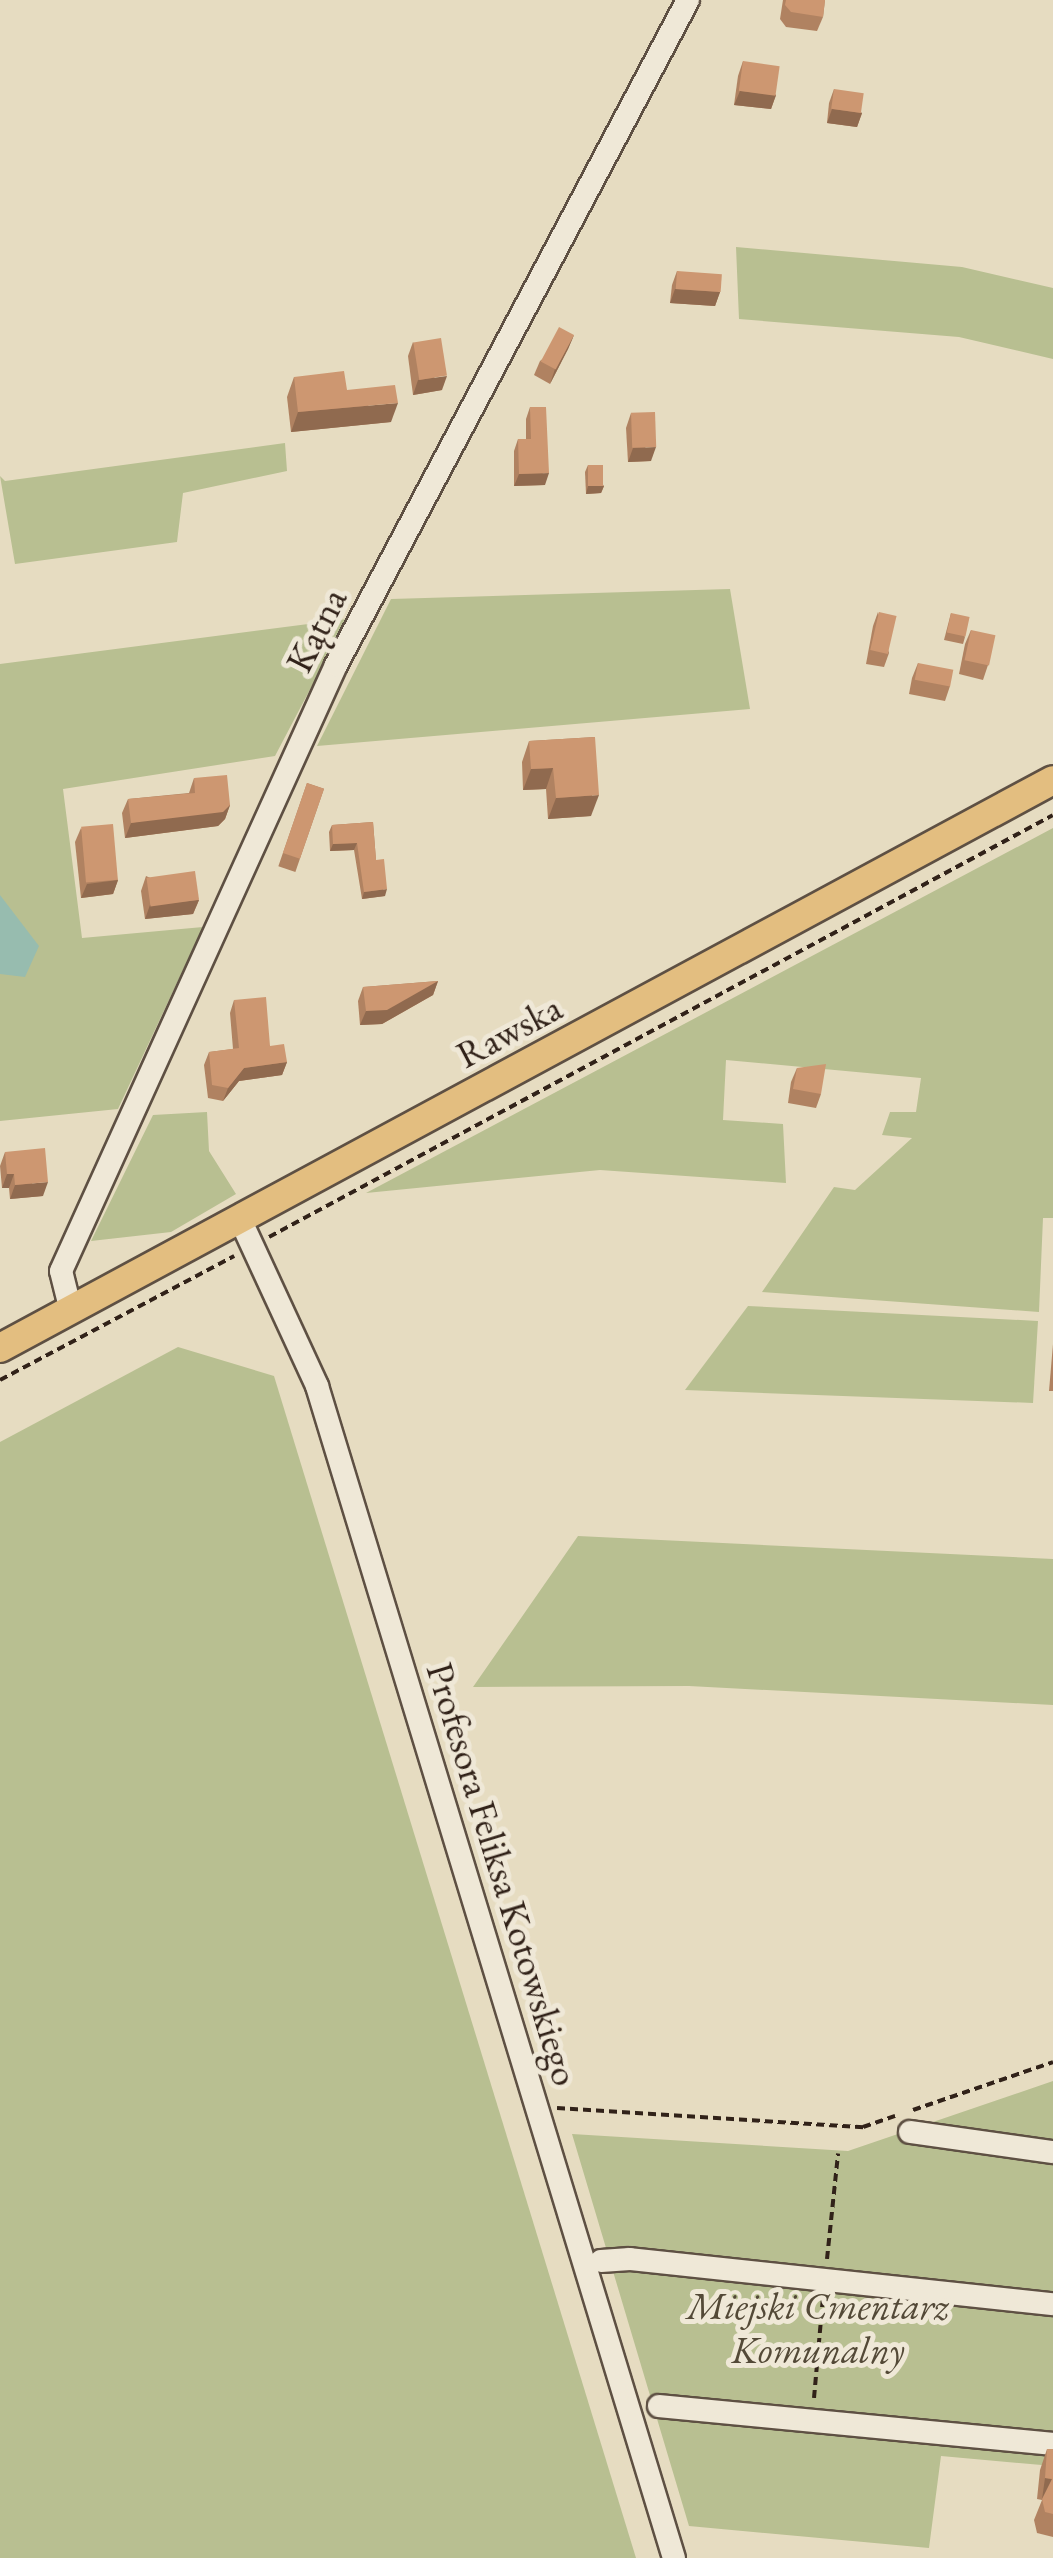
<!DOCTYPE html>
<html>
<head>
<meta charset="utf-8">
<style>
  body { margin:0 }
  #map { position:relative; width:1053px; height:2558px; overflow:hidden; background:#e6dcc1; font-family:"EB Garamond",serif }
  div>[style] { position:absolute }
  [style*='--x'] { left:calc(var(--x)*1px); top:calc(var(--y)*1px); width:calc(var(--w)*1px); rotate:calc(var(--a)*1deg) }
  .green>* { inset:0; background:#b8bf91 }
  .water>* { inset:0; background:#97bcaf }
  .path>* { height:4px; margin-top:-2px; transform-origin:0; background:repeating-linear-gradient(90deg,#312219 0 8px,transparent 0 13px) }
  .roads { filter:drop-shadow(2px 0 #5e5043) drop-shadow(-2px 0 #5e5043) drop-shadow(0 2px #5e5043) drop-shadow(0 -2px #5e5043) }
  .minor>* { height:22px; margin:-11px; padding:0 11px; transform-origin:11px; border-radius:11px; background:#efe8d7 }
  .major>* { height:28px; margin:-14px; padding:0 14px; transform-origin:14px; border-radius:14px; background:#e3be80 }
  .wall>* { inset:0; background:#b08261; transform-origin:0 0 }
  .shaded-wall>* { inset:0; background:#906a4f; transform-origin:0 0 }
  .building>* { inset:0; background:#cd9771; transform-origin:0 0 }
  span { translate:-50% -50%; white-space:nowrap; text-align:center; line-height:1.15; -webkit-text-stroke:10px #efe8d7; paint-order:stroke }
  .street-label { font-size:38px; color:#312219 }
  .park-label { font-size:38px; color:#534937; font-style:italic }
</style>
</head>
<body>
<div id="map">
  <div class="green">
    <i style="clip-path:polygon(736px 247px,962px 267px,1053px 288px,1053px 359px,959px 337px,739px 319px)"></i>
    <i style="clip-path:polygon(285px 443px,287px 471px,183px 493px,177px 542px,15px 564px,0 476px,5px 481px)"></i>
    <i style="clip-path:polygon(730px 589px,750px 709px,317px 746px,391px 599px)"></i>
    <i style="clip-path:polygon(347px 619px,275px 756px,63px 789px,82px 938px,203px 927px,118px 1109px,0 1121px,0 664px)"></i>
    <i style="clip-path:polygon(1053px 828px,1053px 1218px,1043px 1218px,1039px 1312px,762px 1292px,834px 1187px,855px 1190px,912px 1138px,882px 1135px,890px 1112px,916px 1112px,921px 1078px,726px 1060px,723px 1120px,783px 1124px,786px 1183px,600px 1170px,366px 1193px)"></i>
    <i style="clip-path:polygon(207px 1112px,209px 1151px,236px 1194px,171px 1232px,91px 1241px,153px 1115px)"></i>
    <i style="clip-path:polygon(748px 1306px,1038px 1321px,1033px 1403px,685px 1390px)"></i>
    <i style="clip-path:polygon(178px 1347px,274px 1376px,636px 2558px,0 2558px,0 1442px)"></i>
    <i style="clip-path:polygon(578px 1536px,1053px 1559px,1053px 1705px,689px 1686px,473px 1687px)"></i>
    <i style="clip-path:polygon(1053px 2081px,1053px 2466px,941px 2456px,929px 2548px,689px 2526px,572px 2134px,848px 2151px)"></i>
  </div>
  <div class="water">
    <i style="clip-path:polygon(0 895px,39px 946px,25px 977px,0 974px)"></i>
  </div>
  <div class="path">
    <i style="--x:269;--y:1237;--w:890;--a:-28.29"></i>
    <i style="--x:0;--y:1380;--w:265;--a:-27.9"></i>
    <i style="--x:557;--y:2108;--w:307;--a:3.6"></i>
    <i style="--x:863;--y:2127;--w:34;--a:-19"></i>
    <i style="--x:913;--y:2110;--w:148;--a:-18.9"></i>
    <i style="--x:827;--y:2259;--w:106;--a:-84"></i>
    <i style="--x:814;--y:2398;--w:100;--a:-84.9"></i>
  </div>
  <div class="roads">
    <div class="minor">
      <i style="--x:240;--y:1219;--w:184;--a:65.2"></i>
      <i style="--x:317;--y:1386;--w:1225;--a:73.06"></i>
      <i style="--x:71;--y:1311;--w:41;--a:-104"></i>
      <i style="--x:61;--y:1271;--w:665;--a:-65.59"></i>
      <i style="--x:336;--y:665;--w:752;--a:-62.11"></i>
      <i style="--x:910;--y:2132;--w:144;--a:8"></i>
      <i style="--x:601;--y:2261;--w:29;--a:-4"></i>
      <i style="--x:630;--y:2259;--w:425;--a:6.1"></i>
      <i style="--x:659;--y:2406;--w:396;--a:5.5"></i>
    </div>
    <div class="major">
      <i style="--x:0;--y:1348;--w:1196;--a:-28.34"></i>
    </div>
  </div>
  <div class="wall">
    <i style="clip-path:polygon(783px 0,825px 0,823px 17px,817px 31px,786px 27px,780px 19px)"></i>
    <i style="clip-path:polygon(743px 61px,776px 95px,771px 109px,734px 105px,738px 76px)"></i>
    <i style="clip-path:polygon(834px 89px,862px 113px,857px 127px,827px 123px,829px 103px)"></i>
    <i style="clip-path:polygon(677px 271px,720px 292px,715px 306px,670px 303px,672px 285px)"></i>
    <i style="clip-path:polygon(574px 335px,568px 349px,550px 384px,534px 375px,540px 361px)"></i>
    <i style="clip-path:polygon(413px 342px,442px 390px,413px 395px,408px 356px)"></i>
    <i style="clip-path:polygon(294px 377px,347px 390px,391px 422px,291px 432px,287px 397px)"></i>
    <i style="clip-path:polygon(530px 407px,545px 485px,514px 486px,514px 451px,518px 439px,526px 439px,526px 419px)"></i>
    <i style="clip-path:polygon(631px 413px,651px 461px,628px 462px,626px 428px)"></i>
    <i style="clip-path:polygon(588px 465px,604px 486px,601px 493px,586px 494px,585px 472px)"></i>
    <i style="clip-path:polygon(878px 612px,889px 653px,884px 667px,866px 664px,873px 626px)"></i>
    <i style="clip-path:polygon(951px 613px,965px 637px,963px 644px,944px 640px)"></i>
    <i style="clip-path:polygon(971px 630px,988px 665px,983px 680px,959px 674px,965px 644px)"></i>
    <i style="clip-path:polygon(918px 663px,950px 686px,945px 701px,909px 694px,912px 678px)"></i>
    <i style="clip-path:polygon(595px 737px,591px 816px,548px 819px,546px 789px,523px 790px,522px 762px,529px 741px)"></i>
    <i style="clip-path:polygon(194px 778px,230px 805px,225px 819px,218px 826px,125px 838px,122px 813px,128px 799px,189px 793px)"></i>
    <i style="left:307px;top:783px;width:18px;height:88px;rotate:19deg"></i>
    <i style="clip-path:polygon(373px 822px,376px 860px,385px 896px,362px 899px,354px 850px,330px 851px,329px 832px,332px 825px)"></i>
    <i style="clip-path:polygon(81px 828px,118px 880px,113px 894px,81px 898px,75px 842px)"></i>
    <i style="clip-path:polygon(146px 876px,199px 900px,193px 914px,145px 919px,141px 891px)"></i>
    <i style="clip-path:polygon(438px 981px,433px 995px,382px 1024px,360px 1025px,358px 1001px,363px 987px)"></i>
    <i style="clip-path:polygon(234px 1000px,270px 1046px,287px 1062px,282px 1075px,239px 1081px,223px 1101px,208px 1098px,204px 1065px,209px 1052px,233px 1049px,230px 1013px)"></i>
    <i style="clip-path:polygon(797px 1068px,821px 1094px,816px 1108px,788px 1103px,791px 1082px)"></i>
    <i style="clip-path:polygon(5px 1152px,43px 1196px,10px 1199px,9px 1188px,2px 1188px,0 1166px)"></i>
    <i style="clip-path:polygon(1053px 1344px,1053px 1391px,1049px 1391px)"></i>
    <i style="clip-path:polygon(1047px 2449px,1053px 2449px,1053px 2537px,1037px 2533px,1034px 2520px,1042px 2500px,1037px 2499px,1040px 2470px)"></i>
  </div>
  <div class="shaded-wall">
    <i style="clip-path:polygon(740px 91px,776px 95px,771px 109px,734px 105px)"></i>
    <i style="clip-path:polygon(832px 109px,862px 113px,857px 127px,827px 123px)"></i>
    <i style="clip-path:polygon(675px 289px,720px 292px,715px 306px,670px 303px)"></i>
    <i style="clip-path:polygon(574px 335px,568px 349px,550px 384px,555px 369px)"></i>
    <i style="clip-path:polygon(447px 376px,442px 390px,413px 395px,418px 380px)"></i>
    <i style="clip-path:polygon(398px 403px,391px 422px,291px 432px,298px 412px)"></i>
    <i style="clip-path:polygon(656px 447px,651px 461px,628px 462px,633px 448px)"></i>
    <i style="clip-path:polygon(549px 473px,545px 485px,514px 486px,519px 474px)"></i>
    <i style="clip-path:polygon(588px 486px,604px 486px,601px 493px,586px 494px)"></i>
    <i style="clip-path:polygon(553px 768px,546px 789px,523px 790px,531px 769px)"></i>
    <i style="clip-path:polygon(599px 795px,591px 816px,548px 819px,556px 798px)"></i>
    <i style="clip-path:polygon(230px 805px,225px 819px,218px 826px,125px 838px,131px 823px)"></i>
    <i style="clip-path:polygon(357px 843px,354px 850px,330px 851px,333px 844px)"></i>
    <i style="clip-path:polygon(118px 880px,113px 894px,81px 898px,87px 884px)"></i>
    <i style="clip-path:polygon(387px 889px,385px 896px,362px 899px,364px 892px)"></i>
    <i style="clip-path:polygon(199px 900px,193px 914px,145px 919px,150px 905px)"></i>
    <i style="clip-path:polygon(438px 981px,433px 995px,382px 1024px,360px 1025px,366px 1011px)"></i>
    <i style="clip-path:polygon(287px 1062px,282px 1075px,239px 1081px,223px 1101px,228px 1088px,244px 1068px)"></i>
    <i style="clip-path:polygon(7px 1174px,14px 1174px,9px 1188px,2px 1188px)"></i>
    <i style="clip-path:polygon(48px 1182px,43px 1196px,10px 1199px,15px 1185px)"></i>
    <i style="left:1045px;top:2478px;width:7px;height:22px;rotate:8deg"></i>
  </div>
  <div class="building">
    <i style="clip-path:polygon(786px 0,825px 0,823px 17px,791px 12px,785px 5px)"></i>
    <i style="left:743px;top:61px;width:37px;height:30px;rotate:8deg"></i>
    <i style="left:834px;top:89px;width:30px;height:20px;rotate:8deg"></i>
    <i style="left:677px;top:271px;width:45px;height:18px;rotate:4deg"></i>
    <i style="left:559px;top:327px;width:17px;height:39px;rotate:28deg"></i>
    <i style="left:441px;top:338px;width:38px;height:28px;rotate:81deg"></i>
    <i style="clip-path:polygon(344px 371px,347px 390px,395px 385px,398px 403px,298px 412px,294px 377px)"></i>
    <i style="clip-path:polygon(530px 407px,546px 407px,549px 473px,519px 474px,518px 439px,531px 439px)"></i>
    <i style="left:655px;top:412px;width:35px;height:24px;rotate:88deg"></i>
    <i style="left:588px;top:465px;width:15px;height:21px"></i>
    <i style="left:879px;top:612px;width:18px;height:39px;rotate:13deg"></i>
    <i style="left:951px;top:613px;width:19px;height:20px;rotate:12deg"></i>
    <i style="left:971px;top:630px;width:25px;height:31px;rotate:12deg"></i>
    <i style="left:918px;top:663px;width:36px;height:17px;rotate:11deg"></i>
    <i style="clip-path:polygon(595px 737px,599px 795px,556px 798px,553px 768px,531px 769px,529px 741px)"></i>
    <i style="clip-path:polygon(227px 775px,230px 805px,223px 812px,131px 823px,128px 799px,195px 793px,194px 778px)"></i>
    <i style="left:307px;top:783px;width:18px;height:74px;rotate:19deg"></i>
    <i style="clip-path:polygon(373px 822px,376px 860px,384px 859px,387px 889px,364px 892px,357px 843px,333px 844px,332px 825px)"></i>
    <i style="left:113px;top:824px;width:56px;height:32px;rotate:85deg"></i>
    <i style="left:195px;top:871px;width:29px;height:49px;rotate:82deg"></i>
    <i style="clip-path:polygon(438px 981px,387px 1010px,366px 1011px,363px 987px)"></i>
    <i style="clip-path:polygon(266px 997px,270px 1046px,284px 1044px,287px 1062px,244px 1068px,228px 1088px,212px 1085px,209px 1052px,239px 1048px,234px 1000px)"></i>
    <i style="clip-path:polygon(826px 1064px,821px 1094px,793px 1089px,797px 1068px)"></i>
    <i style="clip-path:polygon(45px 1148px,48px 1182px,15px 1185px,14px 1174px,7px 1174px,5px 1152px)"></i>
    <i style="clip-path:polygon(1047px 2449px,1053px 2449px,1053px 2514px,1045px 2512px,1042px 2499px,1052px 2479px,1045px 2478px)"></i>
  </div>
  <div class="street-label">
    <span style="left:316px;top:630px;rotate:-63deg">Kątna</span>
    <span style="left:509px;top:1031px;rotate:-28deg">Rawska</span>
    <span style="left:503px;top:1874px;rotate:73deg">Profesora Feliksa Kotowskiego</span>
  </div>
  <div class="park-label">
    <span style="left:818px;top:2328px">Miejski Cmentarz<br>Komunalny</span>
  </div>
</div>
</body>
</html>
